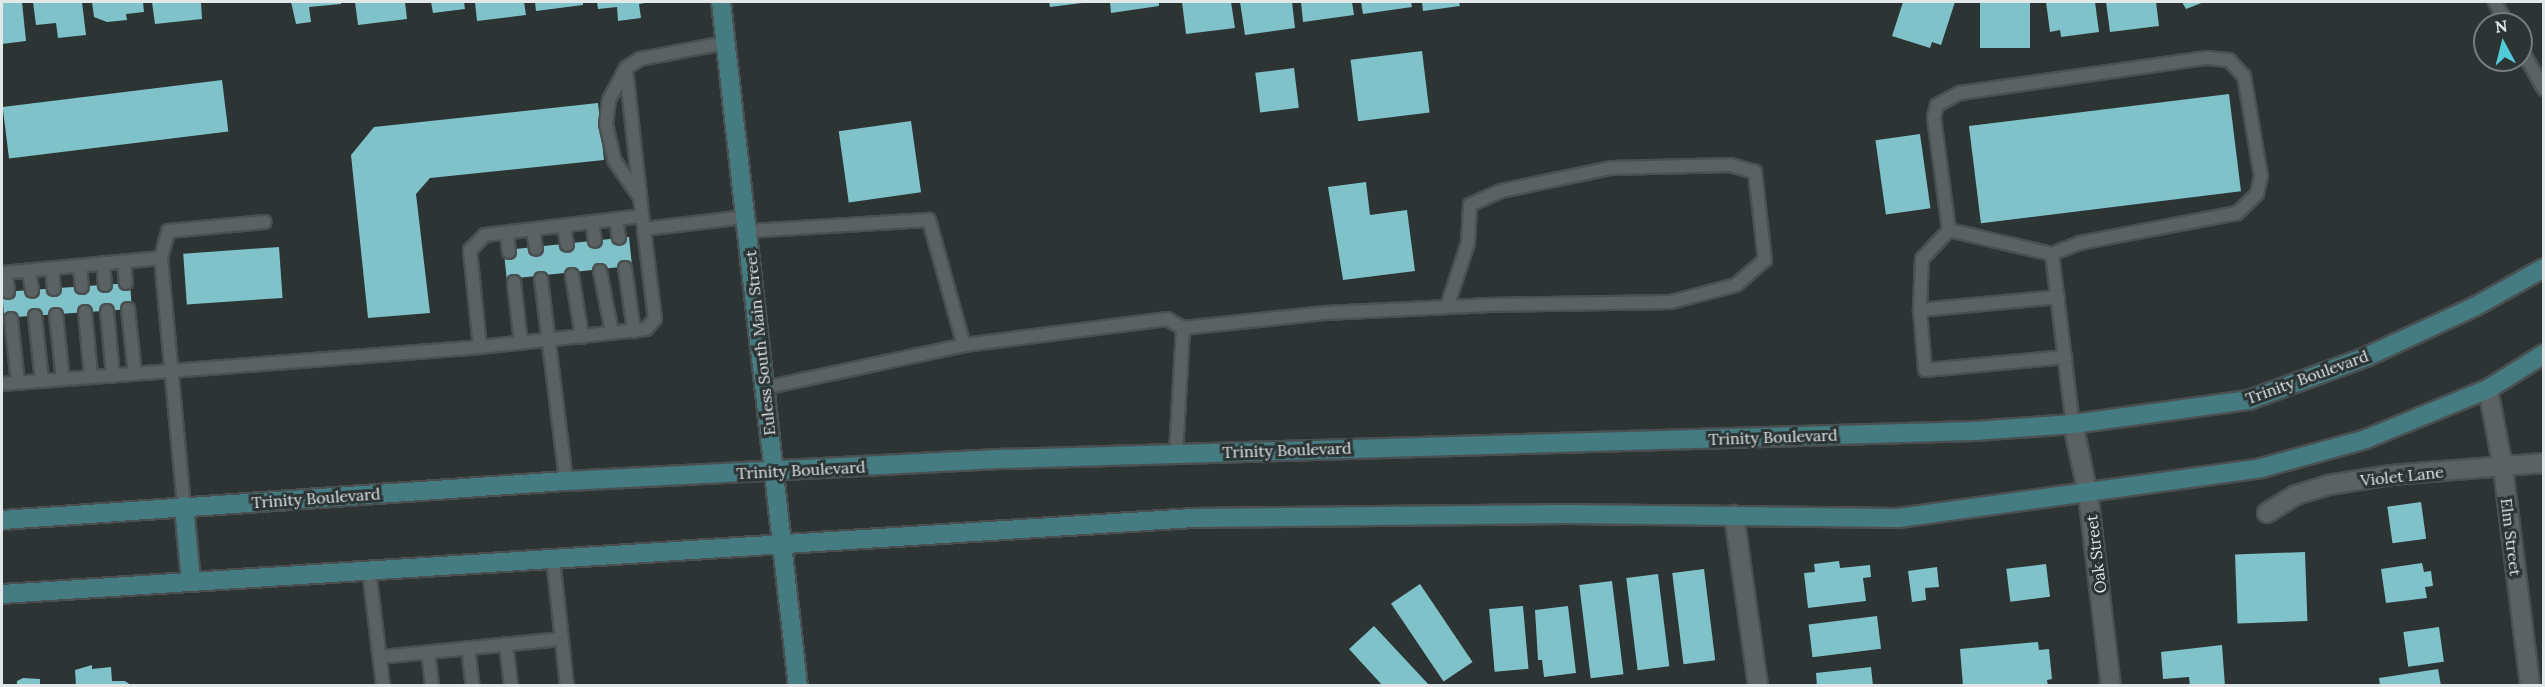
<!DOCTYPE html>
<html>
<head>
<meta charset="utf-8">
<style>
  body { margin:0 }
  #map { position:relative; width:2545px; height:687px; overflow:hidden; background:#2c3434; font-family:Lora,serif }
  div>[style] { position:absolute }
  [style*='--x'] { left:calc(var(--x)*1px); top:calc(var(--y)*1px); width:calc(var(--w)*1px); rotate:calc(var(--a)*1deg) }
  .building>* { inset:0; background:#7fc2ca; transform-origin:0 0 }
  .roads { filter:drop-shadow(2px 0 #4a5051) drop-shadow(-2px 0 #4a5051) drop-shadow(0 2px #4a5051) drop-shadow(0 -2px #4a5051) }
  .lane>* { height:12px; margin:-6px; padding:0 6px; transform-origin:6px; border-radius:6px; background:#5a6263 }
  .street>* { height:18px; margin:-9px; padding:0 9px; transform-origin:9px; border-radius:9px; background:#5a6263 }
  .secondary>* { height:18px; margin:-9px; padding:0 9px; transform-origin:9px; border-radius:9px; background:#457c82 }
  span { translate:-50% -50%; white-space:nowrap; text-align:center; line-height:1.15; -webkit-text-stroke:6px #2c3434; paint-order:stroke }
  .street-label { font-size:16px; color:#e2e7e8 }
  .frame { position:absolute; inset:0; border:3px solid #e2e7e8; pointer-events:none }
  .north { position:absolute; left:2473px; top:12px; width:60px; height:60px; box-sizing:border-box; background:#2c3434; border:2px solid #757c7c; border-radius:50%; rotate:353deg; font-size:16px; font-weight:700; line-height:24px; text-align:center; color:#e2e7e8 }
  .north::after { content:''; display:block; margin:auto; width:21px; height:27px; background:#52cbd9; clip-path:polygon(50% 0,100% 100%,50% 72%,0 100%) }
</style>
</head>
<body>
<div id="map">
  <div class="building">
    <i style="clip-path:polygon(2px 2px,22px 2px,26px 41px,2px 44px)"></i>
    <i style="clip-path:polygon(33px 2px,82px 2px,86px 35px,58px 38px,56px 23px,36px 25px)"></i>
    <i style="clip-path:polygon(92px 2px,143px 2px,144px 12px,126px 14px,127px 20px,107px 22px,94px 17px)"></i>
    <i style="clip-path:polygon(152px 2px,201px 2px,202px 19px,155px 24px)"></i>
    <i style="clip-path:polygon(291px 2px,341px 2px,341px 4px,309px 7px,311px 22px,296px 24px)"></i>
    <i style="clip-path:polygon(355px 2px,405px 2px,407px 19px,358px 25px)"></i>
    <i style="clip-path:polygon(431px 2px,464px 2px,465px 9px,433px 13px)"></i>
    <i style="clip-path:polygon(475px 2px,524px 2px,526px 15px,477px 21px)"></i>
    <i style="clip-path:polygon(535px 2px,583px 2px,583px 5px,536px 11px)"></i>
    <i style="clip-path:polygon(597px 2px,645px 2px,645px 3px,639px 4px,641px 18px,618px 21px,617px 7px,598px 9px)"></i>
    <i style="clip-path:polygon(1049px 2px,1082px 2px,1082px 3px,1050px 7px)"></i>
    <i style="clip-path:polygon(1110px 2px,1159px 2px,1159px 6px,1111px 13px)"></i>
    <i style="clip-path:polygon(1182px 2px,1231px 2px,1235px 28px,1186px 34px)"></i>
    <i style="clip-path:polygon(1240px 2px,1292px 2px,1295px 28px,1245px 35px)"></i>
    <i style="clip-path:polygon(1301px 2px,1352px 2px,1354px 15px,1303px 22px)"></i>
    <i style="clip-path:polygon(1361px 2px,1411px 2px,1412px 7px,1363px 14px)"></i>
    <i style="clip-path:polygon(1422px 2px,1459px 2px,1460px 6px,1423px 11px)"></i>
    <i style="clip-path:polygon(1903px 2px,1955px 2px,1941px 45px,1932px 42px,1930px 48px,1892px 36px)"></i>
    <i style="left:1980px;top:2px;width:50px;height:46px"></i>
    <i style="clip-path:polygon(2046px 2px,2095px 2px,2099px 32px,2061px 37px,2060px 30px,2050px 32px)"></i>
    <i style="clip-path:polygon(2106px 2px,2156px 2px,2159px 26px,2110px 32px)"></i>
    <i style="clip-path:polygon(2182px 2px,2204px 2px,2186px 9px)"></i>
    <i style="left:1422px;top:51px;width:62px;height:72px;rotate:83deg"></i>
    <i style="left:1294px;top:68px;width:40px;height:39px;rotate:83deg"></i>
    <i style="left:222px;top:80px;width:52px;height:221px;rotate:83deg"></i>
    <i style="left:2229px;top:94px;width:98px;height:262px;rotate:83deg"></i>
    <i style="clip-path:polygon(598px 103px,604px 160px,430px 178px,416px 194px,430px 313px,368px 318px,351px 155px,374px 127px)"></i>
    <i style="left:911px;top:121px;width:72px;height:73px;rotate:82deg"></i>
    <i style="left:1920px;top:134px;width:75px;height:45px;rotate:82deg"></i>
    <i style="clip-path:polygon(1366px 182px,1370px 215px,1407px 210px,1415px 271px,1343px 280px,1328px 187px)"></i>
    <i style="left:629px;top:237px;width:29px;height:126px;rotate:84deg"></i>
    <i style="left:279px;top:247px;width:51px;height:96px;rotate:86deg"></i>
    <i style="left:130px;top:283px;width:26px;height:128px;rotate:86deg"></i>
    <i style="left:2421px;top:502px;width:37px;height:34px;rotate:82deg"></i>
    <i style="left:2305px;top:552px;width:69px;height:70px;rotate:88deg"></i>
    <i style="clip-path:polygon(1839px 561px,1840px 568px,1870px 565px,1871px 577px,1863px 578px,1866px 601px,1808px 608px,1804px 573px,1815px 572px,1814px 564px)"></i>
    <i style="clip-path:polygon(2422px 563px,2424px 572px,2431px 571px,2433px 586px,2425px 587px,2427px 598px,2386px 603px,2381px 569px)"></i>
    <i style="left:2046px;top:564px;width:33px;height:40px;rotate:83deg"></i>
    <i style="clip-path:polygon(1937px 567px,1939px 587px,1925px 588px,1926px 600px,1912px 602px,1908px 571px)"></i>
    <i style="left:1704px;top:569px;width:92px;height:32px;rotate:83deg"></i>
    <i style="left:1658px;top:574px;width:93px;height:32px;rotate:83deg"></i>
    <i style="left:1612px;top:581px;width:94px;height:33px;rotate:83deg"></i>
    <i style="left:1420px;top:584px;width:94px;height:35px;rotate:56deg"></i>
    <i style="left:1523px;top:606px;width:63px;height:34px;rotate:85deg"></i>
    <i style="clip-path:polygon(1568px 606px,1576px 673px,1544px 677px,1542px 660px,1538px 660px,1535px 610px)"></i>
    <i style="left:1877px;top:616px;width:33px;height:69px;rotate:83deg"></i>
    <i style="clip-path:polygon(1374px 626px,1430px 686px,1383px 686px,1349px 649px)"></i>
    <i style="left:2439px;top:627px;width:35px;height:36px;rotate:82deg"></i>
    <i style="clip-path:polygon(2038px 642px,2039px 650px,2049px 649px,2052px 679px,2047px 680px,2048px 686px,1963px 686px,1960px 649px)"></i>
    <i style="clip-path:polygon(2222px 645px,2225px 686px,2190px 686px,2189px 677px,2163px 679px,2161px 652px)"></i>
    <i style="clip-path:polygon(92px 665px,92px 669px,111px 667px,112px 681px,125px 681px,132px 686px,76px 686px,75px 670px)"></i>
    <i style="clip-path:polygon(1871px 667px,1873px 686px,1817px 686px,1816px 673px)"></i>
    <i style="clip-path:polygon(2438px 669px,2441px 686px,2380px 686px,2379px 678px)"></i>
    <i style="clip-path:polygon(23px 678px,40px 679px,40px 686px,17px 686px,17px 681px)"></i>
  </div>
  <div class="roads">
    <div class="lane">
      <i style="--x:2495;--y:2;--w:25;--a:61"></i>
      <i style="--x:2521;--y:49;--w:46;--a:60.1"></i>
      <i style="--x:626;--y:68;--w:36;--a:118"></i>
      <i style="--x:609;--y:100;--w:24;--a:97"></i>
      <i style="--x:606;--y:124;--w:37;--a:77"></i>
      <i style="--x:614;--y:160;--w:44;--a:55.2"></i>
      <i style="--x:616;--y:219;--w:19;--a:81"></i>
      <i style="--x:592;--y:222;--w:19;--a:81"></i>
      <i style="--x:643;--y:223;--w:156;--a:-96.3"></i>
      <i style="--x:626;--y:68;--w:17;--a:-33"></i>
      <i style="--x:640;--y:59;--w:86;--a:-10.7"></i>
      <i style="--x:564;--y:226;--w:19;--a:81"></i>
      <i style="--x:533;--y:230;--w:19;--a:81"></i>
      <i style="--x:748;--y:231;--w:181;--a:-3.5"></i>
      <i style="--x:929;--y:220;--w:130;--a:74.4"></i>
      <i style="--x:964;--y:345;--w:205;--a:-7.3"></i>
      <i style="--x:1167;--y:319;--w:18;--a:29"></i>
      <i style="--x:1183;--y:328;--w:126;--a:93.2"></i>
      <i style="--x:507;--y:233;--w:19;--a:84"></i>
      <i style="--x:2052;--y:254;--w:106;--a:-166.9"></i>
      <i style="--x:1949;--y:230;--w:114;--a:-97.6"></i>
      <i style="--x:1934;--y:117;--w:12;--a:-76"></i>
      <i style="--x:1937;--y:105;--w:26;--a:-28"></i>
      <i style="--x:1960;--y:93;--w:249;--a:-8.1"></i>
      <i style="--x:2207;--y:58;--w:22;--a:5"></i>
      <i style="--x:2229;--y:60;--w:22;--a:47"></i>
      <i style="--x:2244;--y:76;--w:101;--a:80.4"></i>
      <i style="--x:2261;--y:176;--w:18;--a:103"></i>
      <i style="--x:2257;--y:194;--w:28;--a:136"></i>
      <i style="--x:2237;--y:213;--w:160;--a:169.2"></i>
      <i style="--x:2080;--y:243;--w:30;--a:159"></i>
      <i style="--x:2052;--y:254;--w:171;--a:83"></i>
      <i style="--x:161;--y:258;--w:28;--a:-75"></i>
      <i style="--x:168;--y:231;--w:97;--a:-5.3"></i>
      <i style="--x:124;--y:261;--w:22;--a:85"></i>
      <i style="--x:103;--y:263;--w:22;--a:85"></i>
      <i style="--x:80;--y:266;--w:21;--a:85"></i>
      <i style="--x:52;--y:268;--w:21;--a:85"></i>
      <i style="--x:625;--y:268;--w:64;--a:81.9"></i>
      <i style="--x:29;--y:271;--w:20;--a:81"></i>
      <i style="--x:600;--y:271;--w:63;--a:79"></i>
      <i style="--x:2;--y:273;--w:160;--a:-5.4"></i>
      <i style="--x:161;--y:258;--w:249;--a:84.7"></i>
      <i style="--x:6;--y:273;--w:19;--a:84"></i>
      <i style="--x:572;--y:275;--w:63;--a:80.8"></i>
      <i style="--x:541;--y:279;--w:204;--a:82.9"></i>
      <i style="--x:514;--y:282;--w:61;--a:83.5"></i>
      <i style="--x:2058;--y:297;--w:139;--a:174.6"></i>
      <i style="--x:1920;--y:310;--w:60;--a:85.2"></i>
      <i style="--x:1925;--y:370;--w:141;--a:-5.3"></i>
      <i style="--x:128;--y:309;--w:65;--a:83.9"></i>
      <i style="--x:1920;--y:310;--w:51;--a:-87.8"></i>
      <i style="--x:1922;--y:259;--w:40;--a:-47"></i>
      <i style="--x:107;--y:311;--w:65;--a:84.7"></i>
      <i style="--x:85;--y:312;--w:64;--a:84.6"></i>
      <i style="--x:56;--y:315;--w:64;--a:83.8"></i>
      <i style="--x:35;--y:316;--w:65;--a:83.9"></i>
      <i style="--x:11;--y:319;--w:63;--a:83.7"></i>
      <i style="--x:1183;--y:328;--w:143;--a:-6"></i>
      <i style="--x:1325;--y:313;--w:161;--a:-2.8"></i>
      <i style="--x:1486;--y:305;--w:185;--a:-0.9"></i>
      <i style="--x:1671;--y:302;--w:67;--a:-14.7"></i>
      <i style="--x:1736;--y:285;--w:38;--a:-41"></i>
      <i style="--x:1765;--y:260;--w:89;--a:-96.5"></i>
      <i style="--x:1755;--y:172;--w:25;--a:-164"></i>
      <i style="--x:1731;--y:165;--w:120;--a:178.6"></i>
      <i style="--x:1611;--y:168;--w:112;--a:168.2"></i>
      <i style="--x:1501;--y:191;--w:34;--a:156"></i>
      <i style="--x:1470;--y:205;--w:38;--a:93"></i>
      <i style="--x:1468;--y:243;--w:67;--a:108.2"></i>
      <i style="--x:480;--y:347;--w:98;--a:-95.9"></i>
      <i style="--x:470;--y:250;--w:21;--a:-45"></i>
      <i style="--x:485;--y:235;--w:158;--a:-6.9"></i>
      <i style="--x:2;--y:384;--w:479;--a:-4.4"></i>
      <i style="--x:480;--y:347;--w:167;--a:-6.2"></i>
      <i style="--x:646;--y:329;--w:13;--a:-48"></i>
      <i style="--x:655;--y:319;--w:91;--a:-97"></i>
      <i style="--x:644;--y:229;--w:102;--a:-6.8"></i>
      <i style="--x:764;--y:388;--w:205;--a:-12.1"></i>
      <i style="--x:553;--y:558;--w:129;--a:83.8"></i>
      <i style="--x:369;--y:570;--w:117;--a:83.1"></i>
      <i style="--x:506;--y:644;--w:42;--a:83.2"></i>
      <i style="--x:468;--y:648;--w:38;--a:83"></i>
      <i style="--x:428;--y:652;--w:34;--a:83"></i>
      <i style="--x:380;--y:657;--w:181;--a:-5.7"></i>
    </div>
    <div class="street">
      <i style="--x:2488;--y:389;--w:80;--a:79.2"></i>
      <i style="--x:2503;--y:468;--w:220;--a:82.9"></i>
      <i style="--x:2073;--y:424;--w:72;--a:77.9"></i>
      <i style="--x:2088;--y:494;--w:193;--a:83.2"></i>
      <i style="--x:2267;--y:513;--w:34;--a:-32"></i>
      <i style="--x:2296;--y:495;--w:34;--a:-17"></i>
      <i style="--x:2328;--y:485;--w:64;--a:-9"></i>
      <i style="--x:2391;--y:475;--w:153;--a:-4.5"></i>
      <i style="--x:1734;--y:515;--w:173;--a:82"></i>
    </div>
    <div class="secondary">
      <i style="--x:721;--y:2;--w:688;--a:83.58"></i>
      <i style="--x:184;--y:506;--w:76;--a:84.7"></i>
      <i style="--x:2;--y:520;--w:565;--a:-3.96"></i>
      <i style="--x:566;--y:481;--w:439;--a:-2.9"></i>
      <i style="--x:1004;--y:459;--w:971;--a:-1.65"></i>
      <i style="--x:1975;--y:431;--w:98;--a:-4.1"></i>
      <i style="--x:2073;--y:424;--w:178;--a:-7.8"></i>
      <i style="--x:2249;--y:400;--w:125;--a:-20.2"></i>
      <i style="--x:2366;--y:357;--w:121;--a:-24.9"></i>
      <i style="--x:2476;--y:306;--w:78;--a:-29.2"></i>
      <i style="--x:2;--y:594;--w:1192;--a:-3.65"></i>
      <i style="--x:1192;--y:518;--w:374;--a:-0.6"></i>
      <i style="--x:1566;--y:514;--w:332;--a:0.7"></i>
      <i style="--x:1898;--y:518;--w:366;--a:-7.8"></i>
      <i style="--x:2261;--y:468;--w:109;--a:-15.4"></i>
      <i style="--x:2366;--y:439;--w:132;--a:-22.3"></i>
      <i style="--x:2488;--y:389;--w:66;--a:-32"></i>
    </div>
  </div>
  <div class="street-label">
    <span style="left:760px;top:343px;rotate:-96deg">Euless South Main Street</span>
    <span style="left:2307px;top:377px;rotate:-20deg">Trinity Boulevard</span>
    <span style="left:1773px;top:437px;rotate:-2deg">Trinity Boulevard</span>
    <span style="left:1287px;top:450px;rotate:-2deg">Trinity Boulevard</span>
    <span style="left:801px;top:470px;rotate:-3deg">Trinity Boulevard</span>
    <span style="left:2402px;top:476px;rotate:-6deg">Violet Lane</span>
    <span style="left:316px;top:498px;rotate:-4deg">Trinity Boulevard</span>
    <span style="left:2511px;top:537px;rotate:83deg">Elm Street</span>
    <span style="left:2096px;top:554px;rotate:-97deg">Oak Street</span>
  </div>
  <div class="frame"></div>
  <div class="north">N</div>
</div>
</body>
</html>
